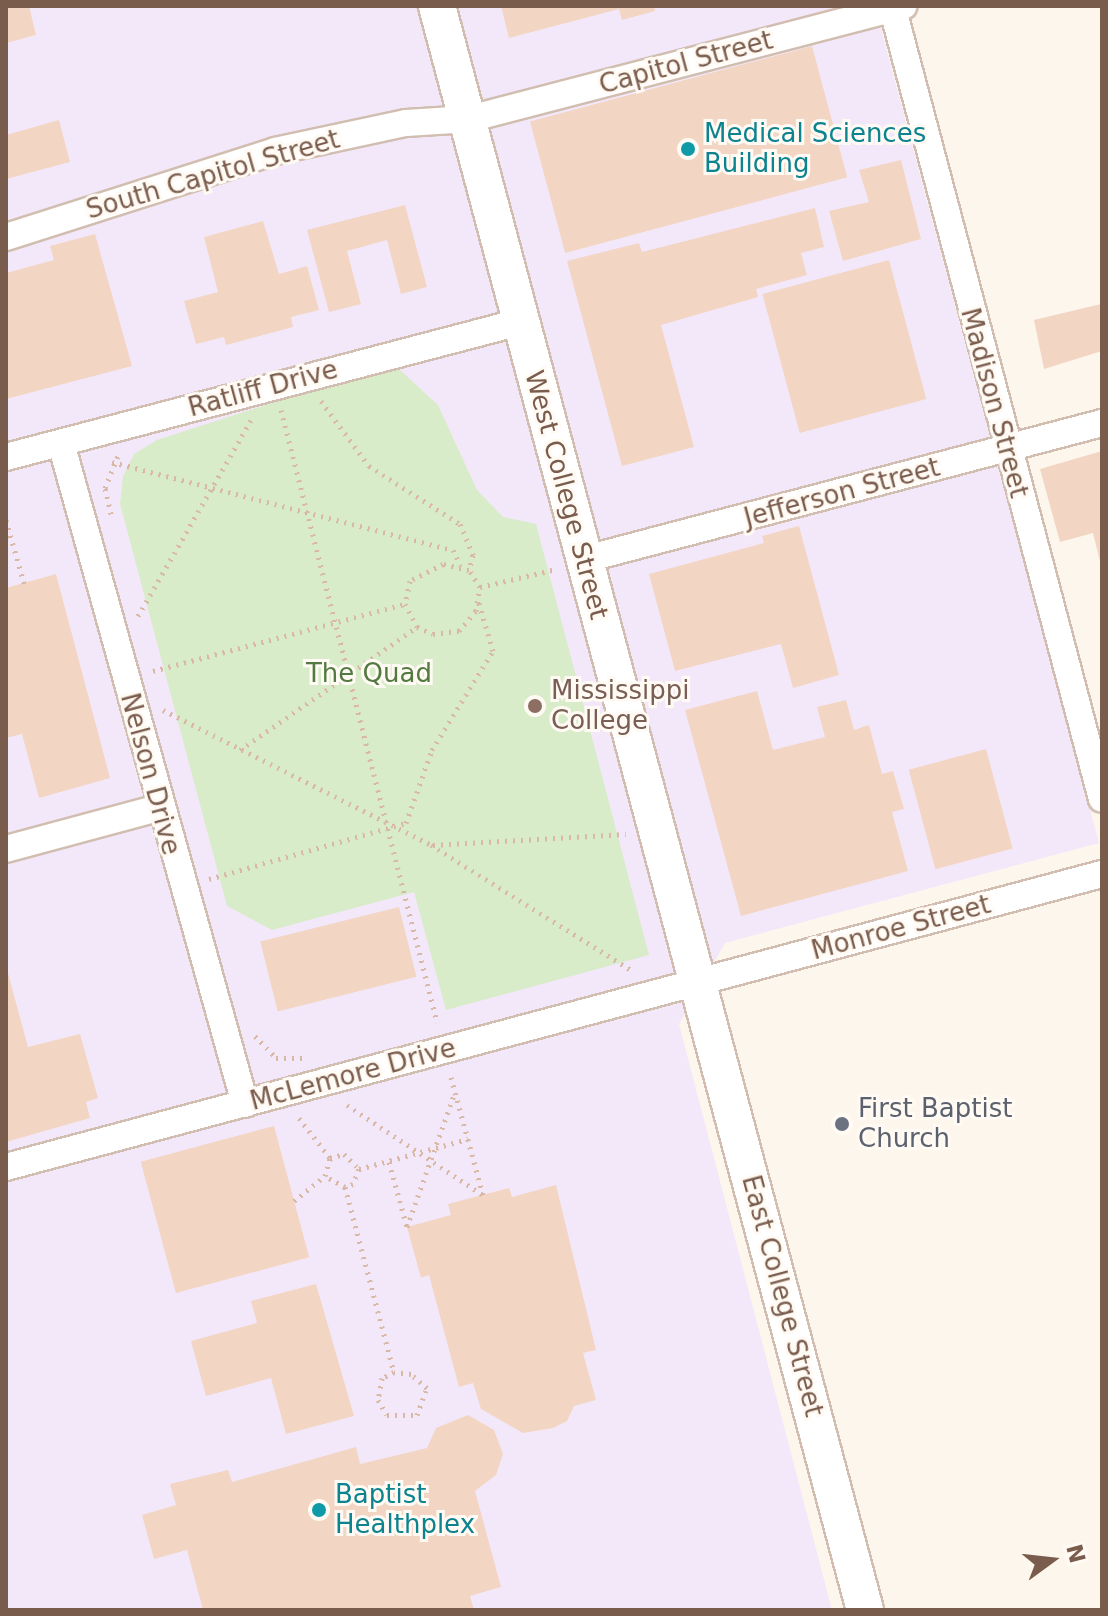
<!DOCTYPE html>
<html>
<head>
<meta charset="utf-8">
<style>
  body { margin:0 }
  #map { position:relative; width:1108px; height:1616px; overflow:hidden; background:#fdf6ec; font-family:"DejaVu Sans",sans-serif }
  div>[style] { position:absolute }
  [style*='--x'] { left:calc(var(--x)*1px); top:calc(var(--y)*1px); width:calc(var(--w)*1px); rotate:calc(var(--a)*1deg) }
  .education>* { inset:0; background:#f3e8fa }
  .green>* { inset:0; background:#d8ecc9 }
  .building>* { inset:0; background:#f3d5c3; transform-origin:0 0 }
  .path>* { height:5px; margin-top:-2.5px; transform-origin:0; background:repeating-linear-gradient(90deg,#d9b8a5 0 2px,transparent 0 8px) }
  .roads { filter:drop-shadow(2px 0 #d1beb0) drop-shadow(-2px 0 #d1beb0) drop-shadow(0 2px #d1beb0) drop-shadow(0 -2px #d1beb0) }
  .street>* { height:26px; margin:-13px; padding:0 13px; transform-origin:13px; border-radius:13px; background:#fff }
  .secondary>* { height:36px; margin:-18px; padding:0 18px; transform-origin:18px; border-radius:18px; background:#fff }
  .dots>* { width:22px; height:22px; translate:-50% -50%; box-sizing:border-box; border:4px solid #fffaf3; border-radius:50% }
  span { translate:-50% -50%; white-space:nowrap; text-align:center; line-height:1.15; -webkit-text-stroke:6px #fffaf3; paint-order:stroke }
  .street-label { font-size:26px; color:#7a5c4d }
  .culture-label { font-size:26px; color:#0d838f }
  .left { translate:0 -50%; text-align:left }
  .park-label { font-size:26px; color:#537a41 }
  .education-label { font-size:26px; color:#785e54 }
  .worship-label { font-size:26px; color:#5b616d }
  .frame { position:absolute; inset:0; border:8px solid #7a5c4d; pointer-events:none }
  .north { position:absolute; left:1012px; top:1520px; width:80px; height:80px; -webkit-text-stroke:6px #fffaf3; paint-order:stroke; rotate:75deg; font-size:22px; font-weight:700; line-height:32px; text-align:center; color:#7a5c4d }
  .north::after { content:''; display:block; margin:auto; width:28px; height:36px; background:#7a5c4d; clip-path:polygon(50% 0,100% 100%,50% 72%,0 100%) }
</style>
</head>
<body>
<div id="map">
  <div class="education">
    <i style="clip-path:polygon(6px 6px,875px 6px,1099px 843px,725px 943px,679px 1024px,832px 1610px,6px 1610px)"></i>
  </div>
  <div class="green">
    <i style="clip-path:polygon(399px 369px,438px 405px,477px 490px,503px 517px,536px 524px,649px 955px,446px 1010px,414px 892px,272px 930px,227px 906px,120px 504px,123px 476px,134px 454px,157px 440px,343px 380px)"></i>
  </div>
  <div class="building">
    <i style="clip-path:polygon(6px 6px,29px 6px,36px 35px,6px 43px)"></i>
    <i style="clip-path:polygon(501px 6px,654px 6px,655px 11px,622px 20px,619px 9px,509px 38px)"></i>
    <i style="left:812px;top:46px;width:136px;height:292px;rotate:75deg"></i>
    <i style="clip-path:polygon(59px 120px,70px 162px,6px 179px,6px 135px)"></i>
    <i style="clip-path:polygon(901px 160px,921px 239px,843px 261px,829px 211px,869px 202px,859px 170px)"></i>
    <i style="clip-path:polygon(405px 205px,427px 287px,401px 294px,387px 240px,347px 251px,361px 304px,329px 312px,307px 230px)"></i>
    <i style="clip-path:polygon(815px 208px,824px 247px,801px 253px,807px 275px,756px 289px,758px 297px,661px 325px,694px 447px,622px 466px,567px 261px,639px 243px,642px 252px)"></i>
    <i style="clip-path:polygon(263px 221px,279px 274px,307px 266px,319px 310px,291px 317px,293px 327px,226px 345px,224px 337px,196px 344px,184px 301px,218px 292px,204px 237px)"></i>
    <i style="clip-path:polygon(95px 234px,132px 366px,6px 399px,6px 273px,54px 260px,50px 246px)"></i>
    <i style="left:889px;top:260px;width:144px;height:131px;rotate:75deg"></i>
    <i style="clip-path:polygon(1101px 304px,1102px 351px,1044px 369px,1034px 320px)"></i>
    <i style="clip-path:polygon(1102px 451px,1102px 565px,1101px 565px,1093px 533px,1060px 542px,1040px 469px)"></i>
    <i style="clip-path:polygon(799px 526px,839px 675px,793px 688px,781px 644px,675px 671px,649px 574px,764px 543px,762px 536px)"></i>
    <i style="clip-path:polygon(56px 574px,110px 778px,39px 798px,22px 734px,6px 738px,6px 588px)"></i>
    <i style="clip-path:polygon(757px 691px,773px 750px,825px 737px,817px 707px,846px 700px,854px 730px,869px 725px,882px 774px,893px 771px,904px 809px,892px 812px,908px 871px,741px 916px,685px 710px)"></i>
    <i style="left:986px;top:749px;width:103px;height:80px;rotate:75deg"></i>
    <i style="left:399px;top:907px;width:72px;height:143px;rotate:76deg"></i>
    <i style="clip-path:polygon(6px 966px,28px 1047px,80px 1034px,98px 1098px,86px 1102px,90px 1118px,6px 1142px)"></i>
    <i style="left:274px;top:1126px;width:136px;height:138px;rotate:75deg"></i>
    <i style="clip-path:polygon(556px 1185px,596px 1350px,583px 1353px,596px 1400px,574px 1406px,567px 1421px,553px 1428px,523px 1433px,481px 1409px,473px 1383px,459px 1387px,429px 1275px,421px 1278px,407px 1227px,451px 1215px,448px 1204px,509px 1188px,512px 1197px)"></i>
    <i style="clip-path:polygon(316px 1284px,354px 1416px,286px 1434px,271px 1378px,206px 1396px,191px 1341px,257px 1323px,251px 1301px)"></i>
    <i style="clip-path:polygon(468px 1415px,494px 1430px,503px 1454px,496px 1475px,475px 1491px,501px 1587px,470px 1596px,474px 1610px,203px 1610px,187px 1550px,154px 1559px,142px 1515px,176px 1505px,170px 1484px,228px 1470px,232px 1482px,356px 1447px,360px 1464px,427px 1448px,436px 1428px)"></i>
  </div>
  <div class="path">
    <i style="--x:321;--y:401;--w:81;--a:53.6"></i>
    <i style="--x:369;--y:466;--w:108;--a:32.5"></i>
    <i style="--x:460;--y:524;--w:34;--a:67"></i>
    <i style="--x:473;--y:555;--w:16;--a:105"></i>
    <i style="--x:281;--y:410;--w:632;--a:75.7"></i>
    <i style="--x:112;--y:462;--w:352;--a:14.5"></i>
    <i style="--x:453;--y:550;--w:17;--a:65"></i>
    <i style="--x:111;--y:514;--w:27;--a:-103"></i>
    <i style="--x:105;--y:488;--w:35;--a:-68"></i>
    <i style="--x:6;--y:520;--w:66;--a:74.1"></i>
    <i style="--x:480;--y:587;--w:79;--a:-13.2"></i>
    <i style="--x:138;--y:616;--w:226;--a:-60"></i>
    <i style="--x:153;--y:671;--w:261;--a:-14.9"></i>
    <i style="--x:405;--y:604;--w:26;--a:62"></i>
    <i style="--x:417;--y:627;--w:17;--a:24"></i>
    <i style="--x:433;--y:634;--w:26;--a:-7"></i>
    <i style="--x:459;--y:631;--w:26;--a:-50"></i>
    <i style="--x:476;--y:611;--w:24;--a:-81"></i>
    <i style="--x:480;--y:587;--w:20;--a:-123"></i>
    <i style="--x:469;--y:570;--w:27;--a:-167"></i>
    <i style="--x:443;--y:564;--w:37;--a:153"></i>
    <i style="--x:410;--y:581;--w:24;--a:102"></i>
    <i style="--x:163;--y:710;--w:300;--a:26.7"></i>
    <i style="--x:431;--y:845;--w:238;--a:32"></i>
    <i style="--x:240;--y:750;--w:216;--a:-34.8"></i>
    <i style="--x:433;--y:845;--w:193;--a:-3.3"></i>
    <i style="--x:209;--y:879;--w:205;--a:-15.9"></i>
    <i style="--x:406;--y:823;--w:77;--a:-70.4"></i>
    <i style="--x:432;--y:750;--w:116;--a:-58.4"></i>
    <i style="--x:493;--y:651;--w:53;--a:-106.4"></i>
    <i style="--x:255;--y:1036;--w:30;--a:46"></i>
    <i style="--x:276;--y:1058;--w:28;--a:0"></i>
    <i style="--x:347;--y:1105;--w:163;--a:33.5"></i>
    <i style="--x:483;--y:1195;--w:122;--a:-105.2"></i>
    <i style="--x:299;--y:1118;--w:51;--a:52.2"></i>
    <i style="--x:389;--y:1162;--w:67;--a:74.5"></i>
    <i style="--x:407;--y:1227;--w:143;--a:-70.4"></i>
    <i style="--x:359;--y:1169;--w:16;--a:112"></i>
    <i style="--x:353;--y:1184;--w:9;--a:159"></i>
    <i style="--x:345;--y:1187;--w:23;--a:-151"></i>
    <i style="--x:325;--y:1176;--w:19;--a:-74"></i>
    <i style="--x:330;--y:1158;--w:15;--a:-16"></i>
    <i style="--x:344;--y:1154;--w:21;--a:45"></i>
    <i style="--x:359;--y:1169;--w:113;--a:-15.4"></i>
    <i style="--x:345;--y:1187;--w:191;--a:75.2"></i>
    <i style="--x:394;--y:1372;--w:13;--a:153"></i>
    <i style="--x:382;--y:1378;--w:22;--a:100"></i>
    <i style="--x:378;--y:1400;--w:17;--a:59"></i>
    <i style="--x:387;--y:1415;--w:30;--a:0"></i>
    <i style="--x:417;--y:1415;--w:29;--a:-70"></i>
    <i style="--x:427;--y:1388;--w:21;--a:-139"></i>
    <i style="--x:411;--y:1374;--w:17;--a:-173"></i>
    <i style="--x:294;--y:1201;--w:40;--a:-39"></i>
  </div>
  <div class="roads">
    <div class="street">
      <i style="--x:892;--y:6;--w:820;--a:75.17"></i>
      <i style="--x:6;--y:237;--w:282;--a:-17.7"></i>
      <i style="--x:275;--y:151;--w:134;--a:-12.1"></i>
      <i style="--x:406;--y:123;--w:63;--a:-3.6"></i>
      <i style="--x:469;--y:119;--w:449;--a:-14.6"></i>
      <i style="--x:61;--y:443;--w:686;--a:74.44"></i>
      <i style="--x:6;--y:457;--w:531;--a:-14.72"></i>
      <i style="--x:582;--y:560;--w:538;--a:-14.76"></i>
      <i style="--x:6;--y:849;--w:157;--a:-15.1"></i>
      <i style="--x:6;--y:1167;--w:1134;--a:-14.97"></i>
    </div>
    <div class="secondary">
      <i style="--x:437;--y:6;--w:1660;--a:75.06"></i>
    </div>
  </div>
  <div class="dots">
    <i style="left:688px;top:149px;background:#0f9aa8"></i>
    <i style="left:535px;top:706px;background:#8d6e63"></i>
    <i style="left:842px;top:1124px;background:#6b7280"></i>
    <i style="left:319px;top:1510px;background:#0f9aa8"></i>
  </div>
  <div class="street-label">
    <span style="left:686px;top:63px;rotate:-15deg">Capitol Street</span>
    <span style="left:213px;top:175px;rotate:-16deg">South Capitol Street</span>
    <span style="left:263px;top:389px;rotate:-15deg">Ratliff Drive</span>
    <span style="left:994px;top:403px;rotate:75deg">Madison Street</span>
    <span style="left:842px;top:493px;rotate:-15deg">Jefferson Street</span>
    <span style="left:566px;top:495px;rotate:75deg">West College Street</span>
    <span style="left:150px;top:774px;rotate:75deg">Nelson Drive</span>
    <span style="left:901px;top:928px;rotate:-15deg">Monroe Street</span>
    <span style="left:353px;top:1075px;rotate:-15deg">McLemore Drive</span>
    <span style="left:782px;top:1296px;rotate:75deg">East College Street</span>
  </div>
  <div class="culture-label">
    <span class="left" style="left:704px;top:149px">Medical Sciences<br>Building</span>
    <span class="left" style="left:335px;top:1510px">Baptist<br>Healthplex</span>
  </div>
  <div class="park-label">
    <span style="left:369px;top:674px">The Quad</span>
  </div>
  <div class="education-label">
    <span class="left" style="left:551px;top:706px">Mississippi<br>College</span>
  </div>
  <div class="worship-label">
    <span class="left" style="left:858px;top:1124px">First Baptist<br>Church</span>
  </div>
  <div class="frame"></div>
  <div class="north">N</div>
</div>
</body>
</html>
